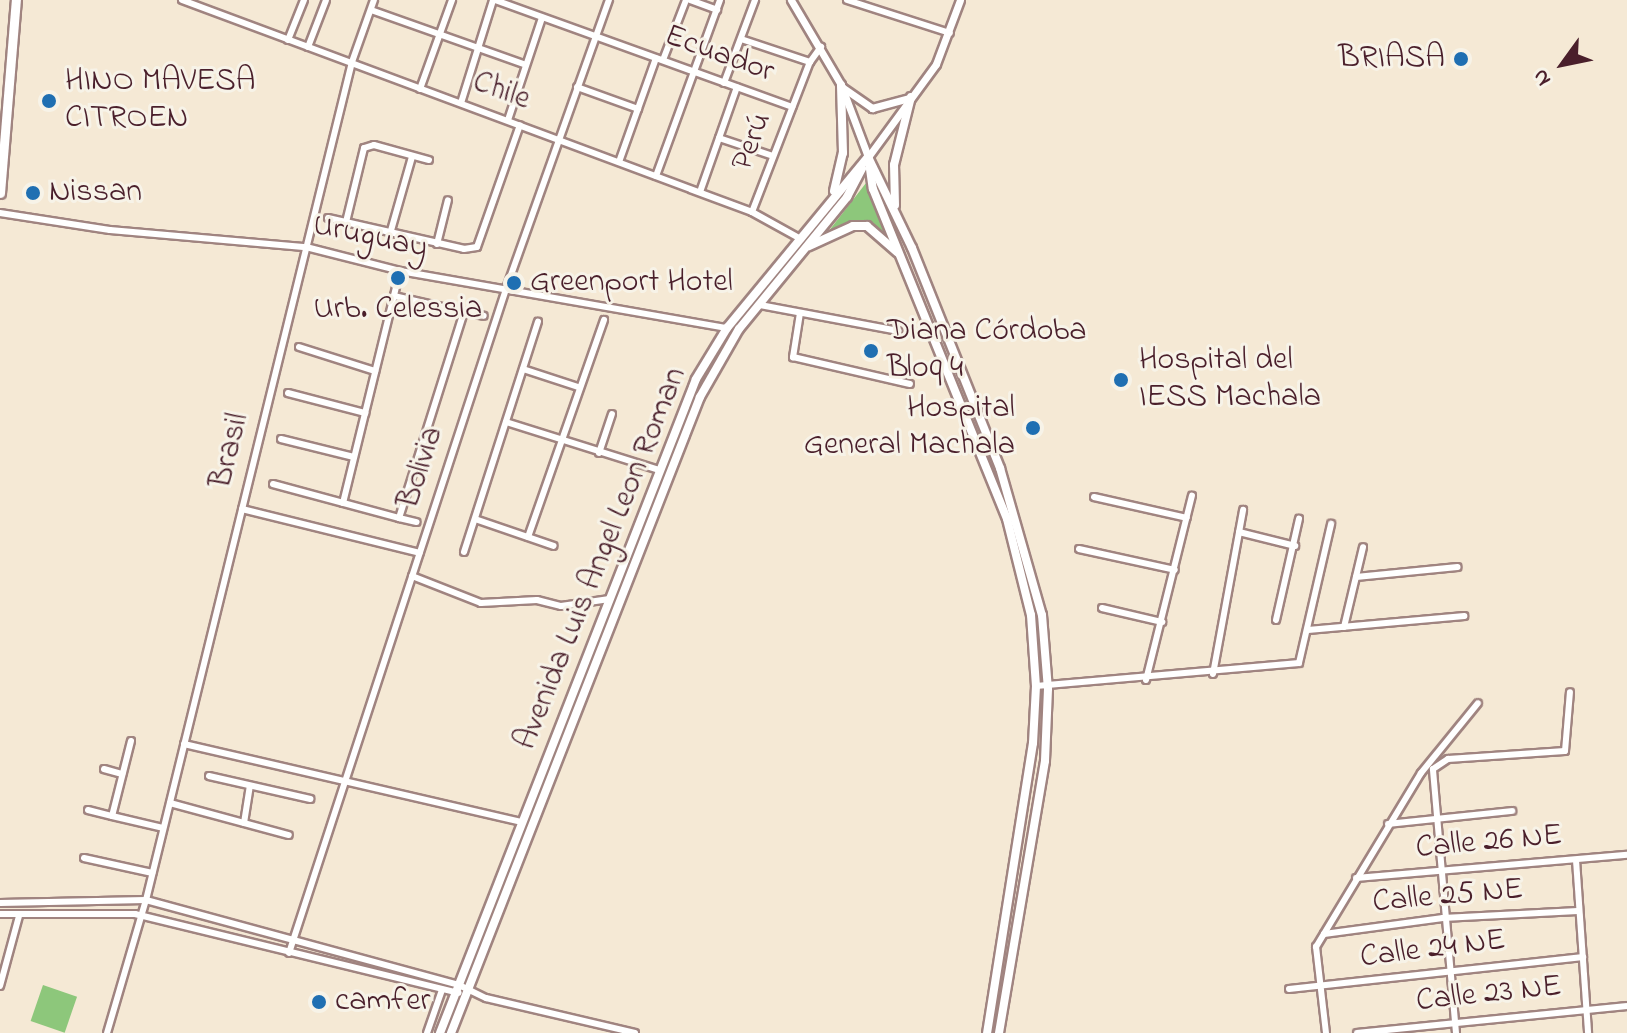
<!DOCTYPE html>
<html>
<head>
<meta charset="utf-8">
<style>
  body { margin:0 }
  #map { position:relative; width:1627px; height:1033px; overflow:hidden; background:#f5e9d5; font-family:"Indie Flower",sans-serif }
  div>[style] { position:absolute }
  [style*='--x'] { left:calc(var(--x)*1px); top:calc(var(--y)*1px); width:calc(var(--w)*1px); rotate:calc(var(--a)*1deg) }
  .green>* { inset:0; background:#8dc77b; transform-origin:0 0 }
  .roads { filter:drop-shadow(2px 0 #a08480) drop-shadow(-2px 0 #a08480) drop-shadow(0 2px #a08480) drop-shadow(0 -2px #a08480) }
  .minor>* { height:6px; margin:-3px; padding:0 3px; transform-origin:3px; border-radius:3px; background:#fff }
  .tertiary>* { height:7px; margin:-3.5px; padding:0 3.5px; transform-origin:3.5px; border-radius:3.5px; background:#fff }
  .secondary>* { height:8px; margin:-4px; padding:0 4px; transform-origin:4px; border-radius:4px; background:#fff }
  .primary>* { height:9px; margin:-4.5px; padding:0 4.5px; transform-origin:4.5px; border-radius:4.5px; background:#fff }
  .dots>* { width:22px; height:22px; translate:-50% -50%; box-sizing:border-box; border:4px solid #f7f3e8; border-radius:50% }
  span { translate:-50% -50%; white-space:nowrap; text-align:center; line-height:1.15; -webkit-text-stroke:6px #f7f3e8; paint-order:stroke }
  .street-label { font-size:32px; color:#4a1f2b }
  .poi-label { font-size:32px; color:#4a1f2b }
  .right { translate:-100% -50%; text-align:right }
  .left { translate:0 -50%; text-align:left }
  .north { position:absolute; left:1523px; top:24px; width:80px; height:80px; -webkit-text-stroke:6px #f7f3e8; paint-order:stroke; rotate:237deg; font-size:22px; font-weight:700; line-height:32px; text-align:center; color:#4a1f2b }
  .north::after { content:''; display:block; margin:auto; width:28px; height:36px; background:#4a1f2b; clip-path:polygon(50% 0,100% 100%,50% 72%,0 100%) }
</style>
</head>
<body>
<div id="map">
  <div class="green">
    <i style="clip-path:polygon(866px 183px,890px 238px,865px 224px,828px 232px)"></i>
    <i style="left:43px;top:985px;width:36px;height:38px;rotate:19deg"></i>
  </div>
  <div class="roads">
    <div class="minor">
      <i style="--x:182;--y:0;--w:608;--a:20.4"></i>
      <i style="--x:752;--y:212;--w:56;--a:28.9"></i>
      <i style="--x:495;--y:0;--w:316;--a:19.8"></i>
      <i style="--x:690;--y:0;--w:29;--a:20"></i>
      <i style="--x:847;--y:0;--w:108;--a:17.8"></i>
      <i style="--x:371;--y:10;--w:164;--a:19.5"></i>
      <i style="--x:741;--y:39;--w:73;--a:18.4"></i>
      <i style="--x:288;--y:40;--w:43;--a:-68.2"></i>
      <i style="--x:308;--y:47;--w:50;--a:-69"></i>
      <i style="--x:663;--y:60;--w:64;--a:-69"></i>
      <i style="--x:724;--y:83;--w:89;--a:-69.5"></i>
      <i style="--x:577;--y:87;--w:65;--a:19.8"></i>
      <i style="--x:420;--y:89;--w:95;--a:-70.2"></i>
      <i style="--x:461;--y:103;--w:108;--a:-72.7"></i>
      <i style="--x:508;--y:120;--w:108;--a:-71.6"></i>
      <i style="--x:719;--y:138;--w:57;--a:18.4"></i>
      <i style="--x:619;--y:162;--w:110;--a:-70.4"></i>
      <i style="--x:656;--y:176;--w:187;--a:-70"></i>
      <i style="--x:700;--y:192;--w:111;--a:-70.6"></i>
      <i style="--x:752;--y:212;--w:161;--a:-68.9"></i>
      <i style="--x:810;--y:62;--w:19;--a:-54"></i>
      <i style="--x:0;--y:213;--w:111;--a:8.8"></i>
      <i style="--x:110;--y:230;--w:197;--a:5"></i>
      <i style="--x:306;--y:247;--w:97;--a:14.3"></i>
      <i style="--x:400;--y:271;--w:332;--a:9.9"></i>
      <i style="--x:328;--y:218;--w:139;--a:12.8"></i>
      <i style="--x:464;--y:249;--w:13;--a:-9"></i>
      <i style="--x:477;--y:247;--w:129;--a:-70.6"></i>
      <i style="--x:346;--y:222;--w:76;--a:-76.3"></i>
      <i style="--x:364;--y:148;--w:10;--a:-17"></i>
      <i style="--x:374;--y:145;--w:57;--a:15.3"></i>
      <i style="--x:390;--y:234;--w:80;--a:-74.1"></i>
      <i style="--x:437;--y:244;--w:45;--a:-76"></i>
      <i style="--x:760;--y:305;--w:141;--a:10.6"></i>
      <i style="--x:464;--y:312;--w:20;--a:11"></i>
      <i style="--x:800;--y:313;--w:45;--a:99"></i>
      <i style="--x:793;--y:357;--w:120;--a:13"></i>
      <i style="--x:299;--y:347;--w:80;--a:17.5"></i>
      <i style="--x:523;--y:369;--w:58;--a:18.1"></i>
      <i style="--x:288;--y:393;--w:80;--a:14.6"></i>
      <i style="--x:506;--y:422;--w:160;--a:17.4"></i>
      <i style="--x:281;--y:439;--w:75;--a:13.9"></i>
      <i style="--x:599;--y:453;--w:41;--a:-71.6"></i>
      <i style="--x:273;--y:484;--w:131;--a:15.1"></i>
      <i style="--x:399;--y:518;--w:216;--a:-72.5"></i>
      <i style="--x:464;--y:312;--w:72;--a:-167.1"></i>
      <i style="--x:1094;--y:497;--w:95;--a:12.7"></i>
      <i style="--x:343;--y:503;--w:239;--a:-76.2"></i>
      <i style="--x:242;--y:509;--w:183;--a:13.9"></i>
      <i style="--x:399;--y:518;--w:18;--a:13"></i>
      <i style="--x:475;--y:519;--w:83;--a:18.9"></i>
      <i style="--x:1239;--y:532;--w:58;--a:14"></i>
      <i style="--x:528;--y:537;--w:230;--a:-70.7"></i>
      <i style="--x:1079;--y:549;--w:98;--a:12.3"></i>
      <i style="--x:464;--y:552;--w:242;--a:-72.2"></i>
      <i style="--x:412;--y:576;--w:74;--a:21.4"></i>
      <i style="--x:481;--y:603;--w:56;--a:-3.1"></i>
      <i style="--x:537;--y:600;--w:25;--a:14"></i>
      <i style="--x:561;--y:606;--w:49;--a:-8.3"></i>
      <i style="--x:1356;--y:577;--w:102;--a:-5.6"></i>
      <i style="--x:1102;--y:608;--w:62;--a:13.1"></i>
      <i style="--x:1276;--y:620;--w:104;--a:-77.2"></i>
      <i style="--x:1344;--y:627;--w:82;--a:-76.6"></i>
      <i style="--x:1308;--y:630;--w:157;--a:-5.1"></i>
      <i style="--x:1213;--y:674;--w:167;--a:-79.6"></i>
      <i style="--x:1146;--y:680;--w:190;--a:-76"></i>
      <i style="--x:1036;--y:686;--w:264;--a:-5"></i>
      <i style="--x:1299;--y:663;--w:143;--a:-77"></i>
      <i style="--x:131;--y:741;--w:77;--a:104.2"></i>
      <i style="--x:112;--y:816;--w:52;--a:13.2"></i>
      <i style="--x:184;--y:744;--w:347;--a:13"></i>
      <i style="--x:104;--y:769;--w:19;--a:16"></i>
      <i style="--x:209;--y:776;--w:104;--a:12.8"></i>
      <i style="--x:170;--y:803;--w:123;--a:15.1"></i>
      <i style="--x:88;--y:810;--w:25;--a:14"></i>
      <i style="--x:244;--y:823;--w:37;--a:-81"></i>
      <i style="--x:1388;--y:824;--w:125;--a:-6"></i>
      <i style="--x:84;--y:858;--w:70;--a:12.4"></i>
      <i style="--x:1576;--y:860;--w:173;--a:86"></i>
      <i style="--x:1356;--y:878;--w:272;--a:-4.9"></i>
      <i style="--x:0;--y:903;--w:146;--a:-1.2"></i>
      <i style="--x:146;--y:900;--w:324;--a:15.2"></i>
      <i style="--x:459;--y:985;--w:30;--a:26"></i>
      <i style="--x:486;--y:998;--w:153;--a:13.2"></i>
      <i style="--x:0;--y:914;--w:135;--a:0"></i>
      <i style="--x:135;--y:914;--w:333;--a:13.7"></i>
      <i style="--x:1324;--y:934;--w:120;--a:-7.7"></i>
      <i style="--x:1443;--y:918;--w:135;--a:-3"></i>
      <i style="--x:289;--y:953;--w:699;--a:-71.9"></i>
      <i style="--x:506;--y:289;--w:307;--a:-70.4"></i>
      <i style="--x:0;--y:986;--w:73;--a:-74.8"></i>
      <i style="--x:1289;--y:989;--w:296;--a:-6.2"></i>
      <i style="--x:107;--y:1033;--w:139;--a:-73.7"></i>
      <i style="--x:146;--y:900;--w:863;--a:-76.19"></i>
      <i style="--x:352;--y:62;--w:66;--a:-70.5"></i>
      <i style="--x:427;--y:1033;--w:46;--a:-70.8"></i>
      <i style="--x:1326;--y:1033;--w:87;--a:-96.6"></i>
      <i style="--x:1316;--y:947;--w:203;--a:-58.9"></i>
      <i style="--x:1421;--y:773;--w:90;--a:-50.8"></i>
      <i style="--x:1357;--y:1033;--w:271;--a:-5.7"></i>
      <i style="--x:1456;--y:1033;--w:265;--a:-95"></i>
      <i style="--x:1433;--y:769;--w:18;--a:-34"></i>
      <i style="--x:1448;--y:759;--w:117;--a:-3.9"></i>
      <i style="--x:1565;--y:751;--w:59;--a:-85.2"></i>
    </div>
    <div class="tertiary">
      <i style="--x:791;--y:0;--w:99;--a:59.5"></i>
      <i style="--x:841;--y:85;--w:77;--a:69.4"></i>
      <i style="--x:842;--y:87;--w:37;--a:35"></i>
      <i style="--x:872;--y:108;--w:38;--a:-15"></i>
      <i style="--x:868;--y:157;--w:115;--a:-53.8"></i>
      <i style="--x:936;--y:64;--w:68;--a:-69.4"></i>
    </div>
    <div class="secondary">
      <i style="--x:868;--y:157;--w:101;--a:64.2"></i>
      <i style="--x:912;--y:248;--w:237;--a:68.2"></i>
      <i style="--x:1000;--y:468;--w:153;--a:74.1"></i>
      <i style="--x:1042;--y:615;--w:74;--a:85.4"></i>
      <i style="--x:1048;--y:689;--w:72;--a:92.4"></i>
      <i style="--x:1045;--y:761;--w:276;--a:99.6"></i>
      <i style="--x:869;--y:162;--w:27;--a:82"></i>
      <i style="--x:873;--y:189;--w:356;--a:67.9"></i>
      <i style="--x:1007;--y:519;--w:99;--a:76"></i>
      <i style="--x:1031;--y:615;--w:71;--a:86"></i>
      <i style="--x:1036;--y:686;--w:57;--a:93"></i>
      <i style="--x:1033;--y:743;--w:294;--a:99"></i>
      <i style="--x:834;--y:191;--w:39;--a:-77"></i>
      <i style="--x:843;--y:153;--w:68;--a:-91.7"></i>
      <i style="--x:895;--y:205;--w:40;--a:-91.4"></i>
      <i style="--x:894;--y:165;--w:70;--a:-76"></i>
      <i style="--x:809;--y:246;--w:48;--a:-24.4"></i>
      <i style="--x:853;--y:226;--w:14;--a:0"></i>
      <i style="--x:867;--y:226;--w:40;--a:41"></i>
      <i style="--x:440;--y:1033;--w:702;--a:-68.62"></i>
      <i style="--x:696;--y:379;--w:60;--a:-58.7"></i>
      <i style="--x:727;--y:328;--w:222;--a:-50.5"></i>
      <i style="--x:451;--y:1033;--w:683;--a:-68.62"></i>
      <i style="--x:700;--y:397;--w:78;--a:-60.2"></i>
      <i style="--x:739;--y:329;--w:171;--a:-50.7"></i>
      <i style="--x:847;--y:197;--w:32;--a:-62"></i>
    </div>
    <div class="primary">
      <i style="--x:0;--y:193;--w:194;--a:-85.3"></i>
    </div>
  </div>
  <div class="dots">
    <i style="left:1461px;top:59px;background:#1f6fb2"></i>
    <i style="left:49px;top:101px;background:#1f6fb2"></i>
    <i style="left:33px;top:193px;background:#1f6fb2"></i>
    <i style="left:398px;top:278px;background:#1f6fb2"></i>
    <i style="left:514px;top:283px;background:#1f6fb2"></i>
    <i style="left:871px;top:351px;background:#1f6fb2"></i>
    <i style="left:1121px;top:380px;background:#1f6fb2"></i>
    <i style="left:1033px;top:428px;background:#1f6fb2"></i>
    <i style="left:319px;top:1002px;background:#1f6fb2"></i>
  </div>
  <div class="street-label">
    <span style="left:719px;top:55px;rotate:20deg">Ecuador</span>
    <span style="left:501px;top:92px;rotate:20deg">Chile</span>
    <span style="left:753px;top:142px;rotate:-69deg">Perú</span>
    <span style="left:370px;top:238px;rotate:12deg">Uruguay</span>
    <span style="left:231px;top:451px;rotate:-76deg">Brasil</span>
    <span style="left:422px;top:468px;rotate:-72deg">Bolivia</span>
    <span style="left:602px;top:559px;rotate:-68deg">Avenida Luis Angel Leon Roman</span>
    <span style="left:1489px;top:843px;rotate:-5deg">Calle 26 NE</span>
    <span style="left:1448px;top:897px;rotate:-5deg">Calle 25 NE</span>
    <span style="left:1433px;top:950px;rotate:-7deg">Calle 24 NE</span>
    <span style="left:1489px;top:995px;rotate:-6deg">Calle 23 NE</span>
  </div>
  <div class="poi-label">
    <span class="right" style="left:1445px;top:59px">BRIASA</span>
    <span class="left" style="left:65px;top:101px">HINO MAVESA<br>CITROEN</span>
    <span class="left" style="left:49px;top:193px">Nissan</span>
    <span class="left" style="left:530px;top:283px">Greenport Hotel</span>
    <span style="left:398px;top:310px">Urb. Celessia</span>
    <span class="left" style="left:887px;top:351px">Diana Córdoba<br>Bloq 4</span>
    <span class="left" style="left:1139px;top:380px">Hospital del<br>IESS Machala</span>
    <span class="right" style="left:1015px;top:428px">Hospital<br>General Machala</span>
    <span class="left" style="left:335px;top:1002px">camfer</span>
  </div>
  <div class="north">N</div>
</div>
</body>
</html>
